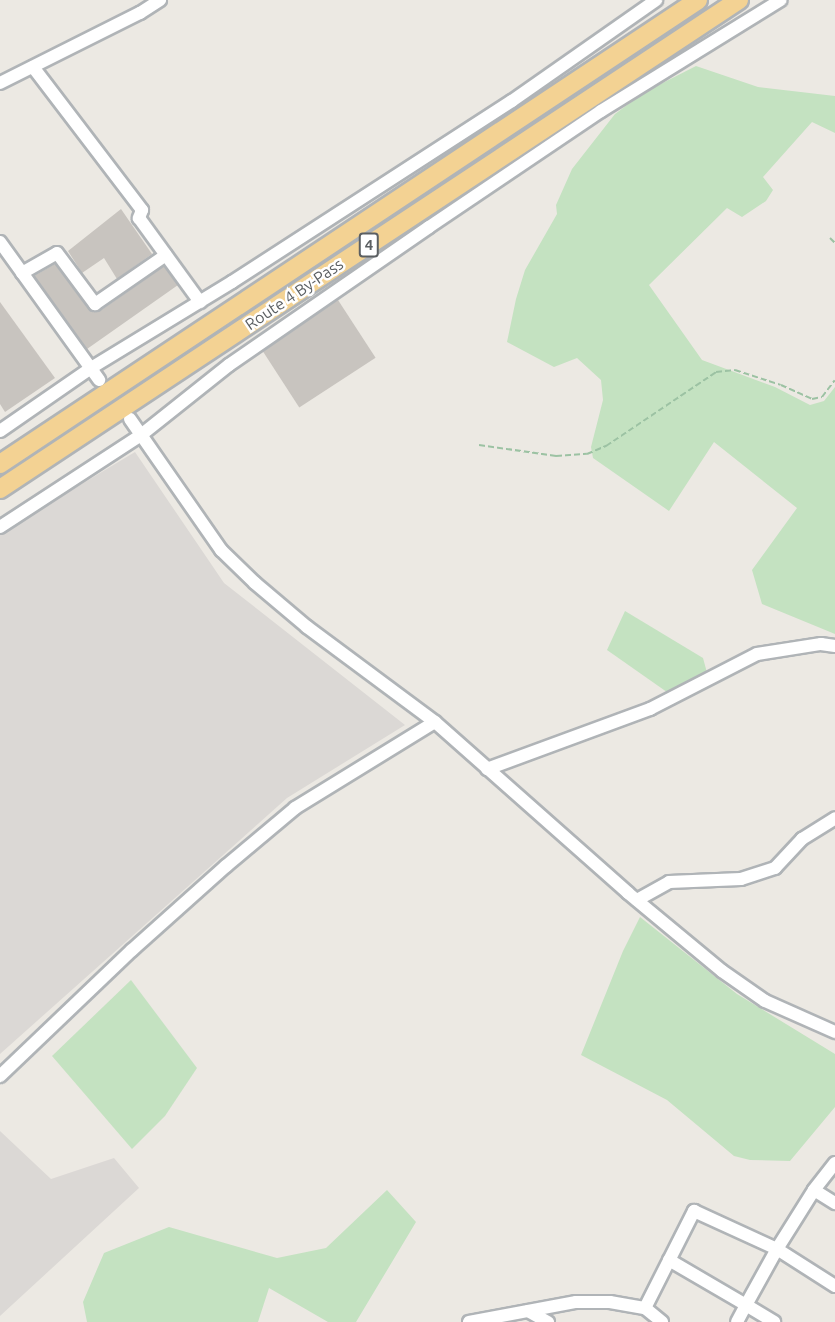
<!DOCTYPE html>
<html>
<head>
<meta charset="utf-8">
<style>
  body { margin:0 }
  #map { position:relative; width:835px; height:1322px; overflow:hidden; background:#ece9e3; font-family:Ubuntu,sans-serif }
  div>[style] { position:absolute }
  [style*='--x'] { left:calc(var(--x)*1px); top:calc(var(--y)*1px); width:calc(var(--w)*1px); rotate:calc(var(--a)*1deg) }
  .industrial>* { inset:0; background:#dbd8d5 }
  .green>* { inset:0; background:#c4e2c1 }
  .building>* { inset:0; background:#c8c4bf; transform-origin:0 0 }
  .path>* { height:2px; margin-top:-1px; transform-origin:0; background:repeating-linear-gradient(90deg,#9cc2a3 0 6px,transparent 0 9px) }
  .roads { filter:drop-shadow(2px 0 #b0b4b7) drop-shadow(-2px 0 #b0b4b7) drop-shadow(0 2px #b0b4b7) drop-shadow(0 -2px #b0b4b7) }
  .minor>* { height:12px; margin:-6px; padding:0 6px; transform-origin:6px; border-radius:6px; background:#fff }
  .highway>* { height:18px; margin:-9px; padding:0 9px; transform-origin:9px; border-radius:9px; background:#f3d293 }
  span { translate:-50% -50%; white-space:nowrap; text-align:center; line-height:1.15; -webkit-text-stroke:5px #fff; paint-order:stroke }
  .shield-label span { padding:2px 4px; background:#fff; border:2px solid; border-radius:4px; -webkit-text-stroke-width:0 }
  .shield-label { font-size:15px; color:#5b5f62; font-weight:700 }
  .street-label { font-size:16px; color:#5b5f62 }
</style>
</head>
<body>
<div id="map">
  <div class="industrial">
    <i style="clip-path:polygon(135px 452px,224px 583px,405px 725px,287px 798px,0 1054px,0 533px)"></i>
    <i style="clip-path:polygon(0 1131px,51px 1179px,114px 1158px,139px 1188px,0 1316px)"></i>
  </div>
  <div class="green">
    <i style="clip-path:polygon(696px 66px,758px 87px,835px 96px,835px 133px,812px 122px,763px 177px,773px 190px,766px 201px,742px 217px,727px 208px,649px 285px,702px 360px,775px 387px,810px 405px,824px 401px,835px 387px,835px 634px,762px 604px,752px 570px,797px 508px,714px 442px,669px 511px,593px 458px,591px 447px,603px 400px,601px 380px,577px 358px,554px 367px,507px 342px,516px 299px,525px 270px,557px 214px,556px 205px,572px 169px,615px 114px,643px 93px)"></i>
    <i style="clip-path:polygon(625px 611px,703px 658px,709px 680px,674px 697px,607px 650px)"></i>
    <i style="clip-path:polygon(640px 917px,737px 994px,835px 1054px,835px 1107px,790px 1161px,750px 1160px,734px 1156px,667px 1100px,581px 1055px,623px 951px)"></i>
    <i style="clip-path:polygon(131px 980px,197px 1068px,165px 1116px,132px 1149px,52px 1056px)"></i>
    <i style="clip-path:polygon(387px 1190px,416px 1222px,356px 1322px,328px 1322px,269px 1288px,258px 1322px,87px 1322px,83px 1302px,104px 1253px,169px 1227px,277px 1258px,326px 1248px)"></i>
  </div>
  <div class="building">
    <i style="clip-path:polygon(121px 209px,152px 254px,117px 279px,104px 258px,82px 273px,68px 251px)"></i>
    <i style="clip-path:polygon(55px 264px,92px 312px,100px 311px,164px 266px,178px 285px,87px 349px,34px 276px)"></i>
    <i style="left:338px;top:300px;width:69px;height:91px;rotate:57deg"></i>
    <i style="clip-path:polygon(0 302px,55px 378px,5px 412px,0 404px)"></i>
  </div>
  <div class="path">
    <i style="--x:830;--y:238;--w:7;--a:45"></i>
    <i style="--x:479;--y:445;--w:78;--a:8.1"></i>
    <i style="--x:556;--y:456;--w:31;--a:-4"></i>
    <i style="--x:587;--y:454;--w:21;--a:-23"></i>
    <i style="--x:606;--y:446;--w:133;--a:-33.9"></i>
    <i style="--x:716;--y:372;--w:19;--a:-6"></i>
    <i style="--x:735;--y:370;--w:48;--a:18.1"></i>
    <i style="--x:781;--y:385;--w:34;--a:24"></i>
    <i style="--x:812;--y:399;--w:10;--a:-11"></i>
    <i style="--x:822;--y:397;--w:21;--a:-53"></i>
  </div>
  <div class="roads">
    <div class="minor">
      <i style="--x:33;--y:67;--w:180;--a:52.7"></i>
      <i style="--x:142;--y:210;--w:9;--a:111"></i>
      <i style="--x:139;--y:218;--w:104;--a:54"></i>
      <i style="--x:0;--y:83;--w:157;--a:-26.6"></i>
      <i style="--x:140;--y:13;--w:24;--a:-33"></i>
      <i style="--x:0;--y:242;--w:170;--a:54.3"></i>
      <i style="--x:22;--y:273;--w:40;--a:-29.7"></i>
      <i style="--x:57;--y:253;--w:64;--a:53.3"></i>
      <i style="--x:95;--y:304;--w:86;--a:-34.6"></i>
      <i style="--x:130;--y:419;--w:160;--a:55.2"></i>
      <i style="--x:221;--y:550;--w:47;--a:44.1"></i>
      <i style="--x:255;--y:583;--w:68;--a:40.2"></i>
      <i style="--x:307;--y:627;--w:159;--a:36.6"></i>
      <i style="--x:435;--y:722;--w:258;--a:41.5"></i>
      <i style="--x:628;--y:893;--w:122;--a:39.7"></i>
      <i style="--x:722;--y:971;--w:52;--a:34.9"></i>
      <i style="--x:765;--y:1001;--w:77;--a:23.9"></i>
      <i style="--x:0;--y:431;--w:111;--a:-34.7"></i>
      <i style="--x:91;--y:368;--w:165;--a:-31.4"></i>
      <i style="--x:232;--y:282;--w:333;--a:-32.9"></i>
      <i style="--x:512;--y:101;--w:176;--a:-35"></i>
      <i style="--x:0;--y:527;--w:168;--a:-33.1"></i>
      <i style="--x:141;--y:435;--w:112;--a:-38.5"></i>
      <i style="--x:229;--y:365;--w:243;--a:-34.6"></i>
      <i style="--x:429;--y:227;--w:207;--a:-34"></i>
      <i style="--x:601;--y:111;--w:211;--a:-31.7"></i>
      <i style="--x:487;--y:769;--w:174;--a:-20.2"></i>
      <i style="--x:650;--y:709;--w:120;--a:-27.2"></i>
      <i style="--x:757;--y:654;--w:65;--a:-8.9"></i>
      <i style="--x:821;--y:644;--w:14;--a:8"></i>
      <i style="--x:637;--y:900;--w:37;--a:-29"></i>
      <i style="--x:669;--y:882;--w:72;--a:-2.4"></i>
      <i style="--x:741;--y:879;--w:36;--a:-18"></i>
      <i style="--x:775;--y:868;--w:40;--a:-47"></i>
      <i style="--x:802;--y:839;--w:39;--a:-32"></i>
      <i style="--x:0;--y:1076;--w:182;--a:-43.7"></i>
      <i style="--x:132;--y:950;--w:126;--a:-41.8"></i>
      <i style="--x:226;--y:866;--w:90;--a:-40"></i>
      <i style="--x:295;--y:808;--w:164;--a:-31.6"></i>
      <i style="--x:835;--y:1163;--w:34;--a:128"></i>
      <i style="--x:814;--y:1190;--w:70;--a:122.1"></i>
      <i style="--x:777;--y:1249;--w:69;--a:32.5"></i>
      <i style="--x:814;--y:1190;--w:25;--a:32"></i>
      <i style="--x:669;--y:1260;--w:89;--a:30.3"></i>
      <i style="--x:746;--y:1305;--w:19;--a:118"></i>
      <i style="--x:645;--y:1308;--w:109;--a:-63.2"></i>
      <i style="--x:694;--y:1211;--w:91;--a:24.6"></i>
      <i style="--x:777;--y:1249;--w:64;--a:119"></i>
      <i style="--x:746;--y:1305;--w:33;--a:31"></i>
      <i style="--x:528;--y:1311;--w:23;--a:29"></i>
      <i style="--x:469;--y:1322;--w:109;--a:-10.6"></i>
      <i style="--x:576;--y:1302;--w:34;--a:0"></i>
      <i style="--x:610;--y:1302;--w:36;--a:10"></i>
      <i style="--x:645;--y:1308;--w:22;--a:39"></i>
    </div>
    <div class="highway">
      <i style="--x:0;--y:464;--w:838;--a:-33.61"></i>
      <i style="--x:0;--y:489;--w:886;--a:-33.49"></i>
    </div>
  </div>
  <div class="shield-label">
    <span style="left:369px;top:245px">4</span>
  </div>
  <div class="street-label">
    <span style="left:294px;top:294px;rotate:-34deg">Route 4 By-Pass</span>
  </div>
</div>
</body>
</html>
